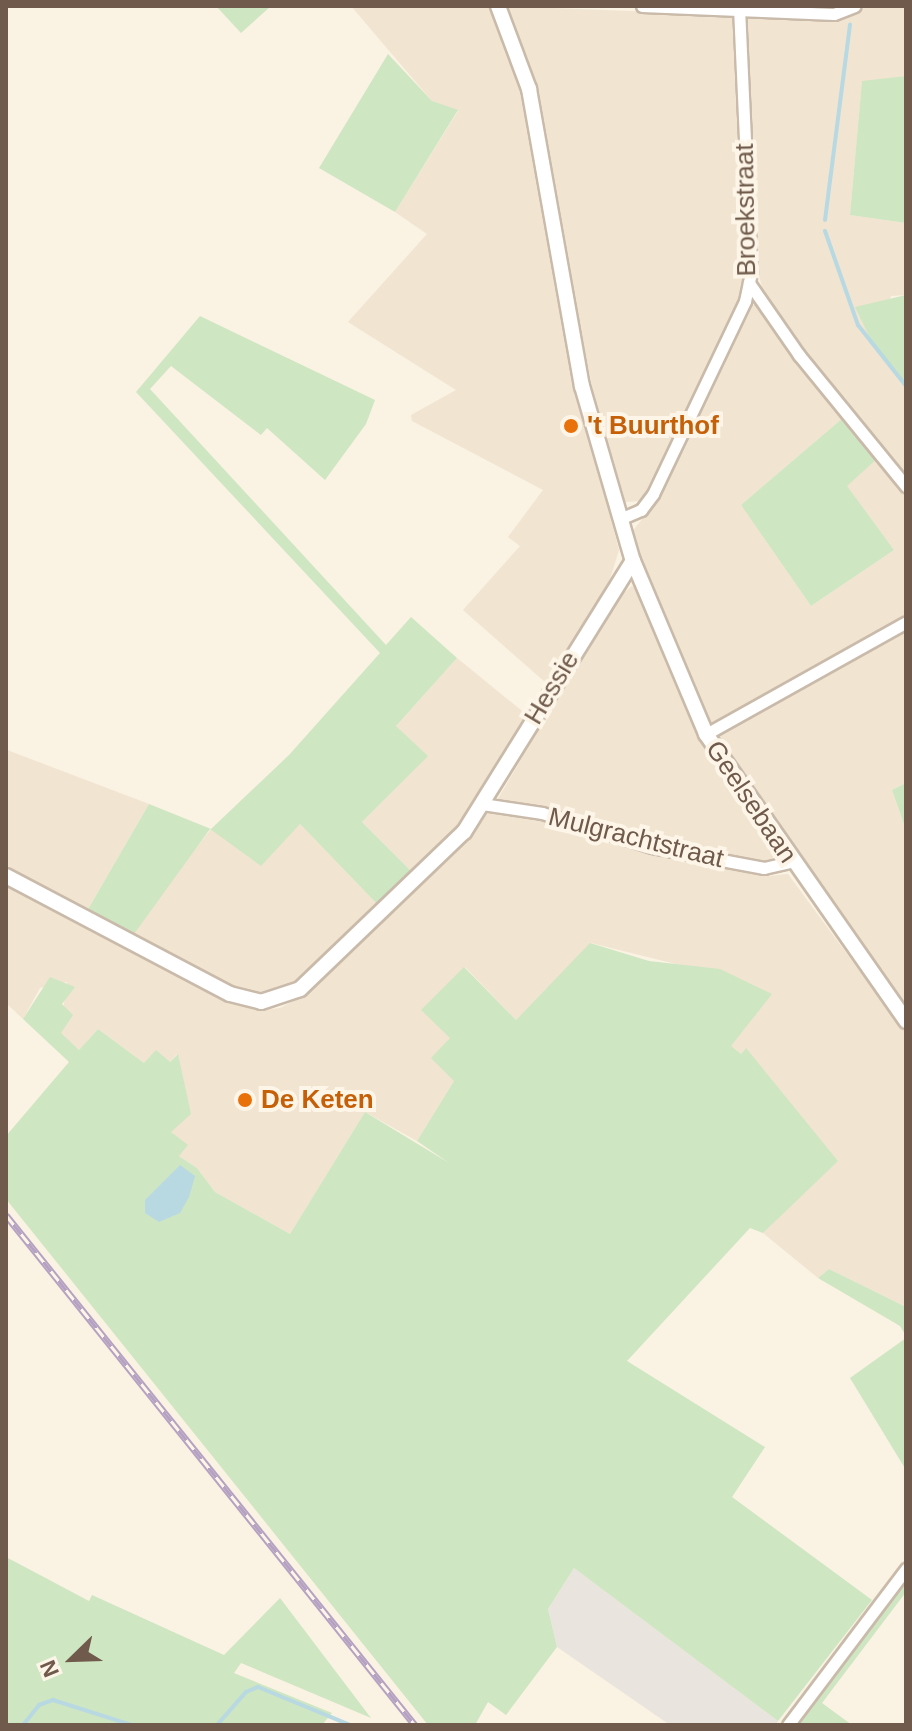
<!DOCTYPE html>
<html>
<head>
<meta charset="utf-8">
<style>
  body { margin:0 }
  #map { position:relative; width:912px; height:1731px; overflow:hidden; background:#faf2e2; font-family:Arial,sans-serif }
  div>[style] { position:absolute }
  [style*='--x'] { left:calc(var(--x)*1px); top:calc(var(--y)*1px); width:calc(var(--w)*1px); rotate:calc(var(--a)*1deg) }
  .residential>* { inset:0; background:#f1e4d1 }
  .industrial>* { inset:0; background:#e9e4dd }
  .green>* { inset:0; background:#cee6c2 }
  .water>* { inset:0; background:#b8d9e2 }
  .stream>* { height:4px; margin:-2px; padding:0 2px; transform-origin:2px; border-radius:2px; background:#b8d9e2 }
  .roads { filter:drop-shadow(2px 0 #c9baaa) drop-shadow(-2px 0 #c9baaa) drop-shadow(0 2px #c9baaa) drop-shadow(0 -2px #c9baaa) }
  .minor>* { height:11px; margin:-5.5px; padding:0 5.5px; transform-origin:5.5px; border-radius:5.5px; background:#fff }
  .tertiary>* { height:14px; margin:-7px; padding:0 7px; transform-origin:7px; border-radius:7px; background:#fff }
  .rail>* { height:7px; margin-top:-3.5px; transform-origin:0; background:repeating-linear-gradient(90deg,#fdf6e8 0 12px,#b5a2c2 0 24px); box-sizing:border-box; border-block:2px solid #b5a2c2 }
  .dots>* { width:22px; height:22px; translate:-50% -50%; box-sizing:border-box; border:4px solid #fdf6e8; border-radius:50% }
  span { translate:-50% -50%; white-space:nowrap; text-align:center; line-height:1.15; -webkit-text-stroke:8px #fdf6e8; paint-order:stroke }
  .street-label { font-size:26px; color:#6f5a4b }
  .food-label { font-size:26px; color:#c56008; font-weight:700 }
  .left { translate:0 -50%; text-align:left }
  .frame { position:absolute; inset:0; border:8px solid #6f5a4b; pointer-events:none }
  .north { position:absolute; left:32px; top:1619px; width:80px; height:80px; -webkit-text-stroke:6px #fdf6e8; paint-order:stroke; rotate:247deg; font-size:22px; font-weight:700; line-height:32px; text-align:center; color:#6f5a4b }
  .north::after { content:''; display:block; margin:auto; width:28px; height:36px; background:#6f5a4b; clip-path:polygon(50% 0,100% 100%,50% 72%,0 100%) }
</style>
</head>
<body>
<div id="map">
  <div class="residential">
    <i style="clip-path:polygon(351px 6px,490px 6px,524px 100px,568px 356px,619px 550px,609px 582px,476px 799px,443px 844px,413px 873px,362px 822px,427px 756px,396px 726px,457px 658px,527px 715px,546px 683px,463px 610px,520px 546px,508px 537px,543px 490px,412px 421px,411px 415px,456px 390px,348px 322px,427px 234px,395px 212px,458px 111px,432px 101px)"></i>
    <i style="clip-path:polygon(504px 6px,733px 15px,746px 267px,735px 314px,641px 501px,625px 502px,596px 407px,531px 78px)"></i>
    <i style="clip-path:polygon(862px 6px,906px 6px,906px 76px,862px 82px,850px 215px,906px 223px,906px 295px,891px 296px,872px 342px,906px 385px,906px 481px,814px 370px,764px 295px,755px 260px,745px 20px,757px 15px,840px 19px)"></i>
    <i style="clip-path:polygon(753px 305px,762px 305px,844px 417px,741px 505px,811px 606px,894px 550px,846px 486px,878px 458px,906px 491px,906px 618px,712px 725px,631px 533px,660px 497px)"></i>
    <i style="clip-path:polygon(632px 586px,639px 591px,699px 736px,775px 852px,770px 864px,496px 802px,614px 601px)"></i>
    <i style="clip-path:polygon(906px 626px,906px 783px,892px 790px,906px 830px,906px 1009px,716px 737px)"></i>
    <i style="clip-path:polygon(7px 750px,149px 804px,87px 911px,6px 867px)"></i>
    <i style="clip-path:polygon(487px 813px,543px 819px,648px 851px,769px 876px,788px 874px,906px 1034px,906px 1307px,829px 1269px,818px 1278px,763px 1233px,837px 1160px,745px 1049px,741px 1054px,730px 1046px,708px 972px,591px 943px,516px 1020px,465px 967px,450px 1039px,454px 1081px,417px 1141px,365px 1112px,290px 1234px,215px 1192px,197px 1168px,178px 1155px,179px 1140px,171px 1132px,177px 1054px,170px 1062px,144px 1063px,98px 1029px,79px 1050px,60px 1033px,67px 982px,40px 988px,23px 1019px,6px 1003px,6px 883px,222px 999px,258px 1011px,280px 1008px,309px 993px,458px 849px)"></i>
    <i style="clip-path:polygon(300px 824px,379px 906px,289px 989px,260px 996px,230px 986px,134px 934px,133px 929px,211px 829px)"></i>
  </div>
  <div class="industrial">
    <i style="clip-path:polygon(574px 1568px,778px 1721px,775px 1725px,670px 1725px,557px 1647px,548px 1609px)"></i>
  </div>
  <div class="green">
    <i style="clip-path:polygon(216px 6px,271px 6px,241px 33px)"></i>
    <i style="clip-path:polygon(388px 54px,432px 101px,458px 110px,395px 212px,319px 168px)"></i>
    <i style="clip-path:polygon(906px 76px,906px 223px,850px 215px,862px 81px)"></i>
    <i style="clip-path:polygon(906px 295px,906px 385px,872px 342px,855px 307px)"></i>
    <i style="clip-path:polygon(200px 316px,375px 400px,366px 424px,325px 480px,267px 428px,261px 435px,171px 366px,150px 389px,386px 645px,411px 617px,457px 658px,396px 726px,428px 756px,362px 822px,413px 873px,379px 906px,300px 824px,261px 866px,210px 829px,134px 934px,87px 911px,149px 804px,211px 829px,289px 755px,380px 653px,136px 392px)"></i>
    <i style="clip-path:polygon(844px 417px,878px 458px,847px 486px,894px 550px,811px 606px,741px 505px)"></i>
    <i style="clip-path:polygon(906px 783px,906px 830px,892px 790px)"></i>
    <i style="clip-path:polygon(590px 943px,649px 961px,720px 969px,772px 994px,731px 1046px,741px 1054px,746px 1048px,838px 1161px,763px 1233px,750px 1228px,627px 1361px,765px 1447px,732px 1497px,872px 1600px,778px 1721px,574px 1568px,548px 1609px,557px 1647px,506px 1715px,488px 1702px,475px 1725px,428px 1725px,6px 1199px,6px 1136px,69px 1062px,23px 1019px,50px 977px,75px 987px,62px 1004px,73px 1015px,61px 1033px,79px 1050px,98px 1029px,144px 1063px,156px 1050px,170px 1062px,178px 1054px,191px 1114px,171px 1132px,188px 1145px,179px 1156px,197px 1168px,215px 1192px,290px 1234px,365px 1112px,449px 1163px,417px 1141px,454px 1081px,431px 1058px,450px 1038px,421px 1010px,464px 967px,516px 1020px)"></i>
    <i style="clip-path:polygon(829px 1269px,906px 1307px,906px 1336px,900px 1326px,818px 1278px)"></i>
    <i style="clip-path:polygon(906px 1338px,906px 1470px,850px 1378px)"></i>
    <i style="clip-path:polygon(6px 1557px,89px 1601px,92px 1595px,224px 1655px,280px 1598px,371px 1718px,241px 1663px,234px 1673px,332px 1713px,322px 1725px,6px 1725px)"></i>
    <i style="clip-path:polygon(906px 1578px,906px 1592px,822px 1703px,852px 1725px,795px 1725px)"></i>
  </div>
  <div class="water">
    <i style="clip-path:polygon(180px 1165px,195px 1176px,189px 1197px,180px 1213px,159px 1222px,145px 1213px,145px 1200px)"></i>
  </div>
  <div class="stream">
    <i style="--x:825;--y:220;--w:197;--a:-82.7"></i>
    <i style="--x:825;--y:231;--w:100;--a:70.7"></i>
    <i style="--x:858;--y:325;--w:78;--a:51.8"></i>
    <i style="--x:23;--y:1725;--w:26;--a:-51"></i>
    <i style="--x:39;--y:1705;--w:15;--a:-20"></i>
    <i style="--x:53;--y:1700;--w:83;--a:17.6"></i>
    <i style="--x:217;--y:1725;--w:44;--a:-48.7"></i>
    <i style="--x:246;--y:1692;--w:13;--a:-23"></i>
    <i style="--x:258;--y:1687;--w:100;--a:22.4"></i>
  </div>
  <div class="roads">
    <div class="minor">
      <i style="--x:642;--y:6;--w:192;--a:2.4"></i>
      <i style="--x:834;--y:14;--w:22;--a:-21"></i>
      <i style="--x:749;--y:283;--w:88;--a:55.2"></i>
      <i style="--x:799;--y:355;--w:169;--a:50.8"></i>
      <i style="--x:622;--y:518;--w:21;--a:-23"></i>
      <i style="--x:641;--y:510;--w:20;--a:-53"></i>
      <i style="--x:653;--y:494;--w:214;--a:-64.5"></i>
      <i style="--x:745;--y:301;--w:30;--a:-78"></i>
      <i style="--x:751;--y:272;--w:263;--a:-92.6"></i>
      <i style="--x:706;--y:734;--w:229;--a:-29.2"></i>
      <i style="--x:482;--y:804;--w:61;--a:8.5"></i>
      <i style="--x:542;--y:813;--w:115;--a:17.2"></i>
      <i style="--x:652;--y:847;--w:114;--a:10.6"></i>
      <i style="--x:764;--y:868;--w:27;--a:-13"></i>
      <i style="--x:788;--y:1725;--w:196;--a:-52.9"></i>
    </div>
    <div class="tertiary">
      <i style="--x:498;--y:6;--w:89;--a:69.5"></i>
      <i style="--x:529;--y:89;--w:302;--a:79.9"></i>
      <i style="--x:582;--y:386;--w:182;--a:73.8"></i>
      <i style="--x:633;--y:561;--w:188;--a:67.1"></i>
      <i style="--x:706;--y:734;--w:350;--a:55.1"></i>
      <i style="--x:6;--y:876;--w:253;--a:27.8"></i>
      <i style="--x:230;--y:994;--w:32;--a:14"></i>
      <i style="--x:261;--y:1002;--w:41;--a:-18.4"></i>
      <i style="--x:300;--y:989;--w:227;--a:-43.8"></i>
      <i style="--x:464;--y:832;--w:319;--a:-58.1"></i>
    </div>
  </div>
  <div class="rail">
    <i style="--x:6;--y:1215;--w:654;--a:51.27"></i>
  </div>
  <div class="dots">
    <i style="left:571px;top:426px;background:#e8710a"></i>
    <i style="left:245px;top:1100px;background:#e8710a"></i>
  </div>
  <div class="street-label">
    <span style="left:746px;top:210px;rotate:-91deg">Broekstraat</span>
    <span style="left:552px;top:688px;rotate:-59deg">Hessie</span>
    <span style="left:751px;top:802px;rotate:56deg">Geelsebaan</span>
    <span style="left:636px;top:838px;rotate:14deg">Mulgrachtstraat</span>
  </div>
  <div class="food-label">
    <span class="left" style="left:587px;top:426px">'t Buurthof</span>
    <span class="left" style="left:261px;top:1100px">De Keten</span>
  </div>
  <div class="frame"></div>
  <div class="north">N</div>
</div>
</body>
</html>
